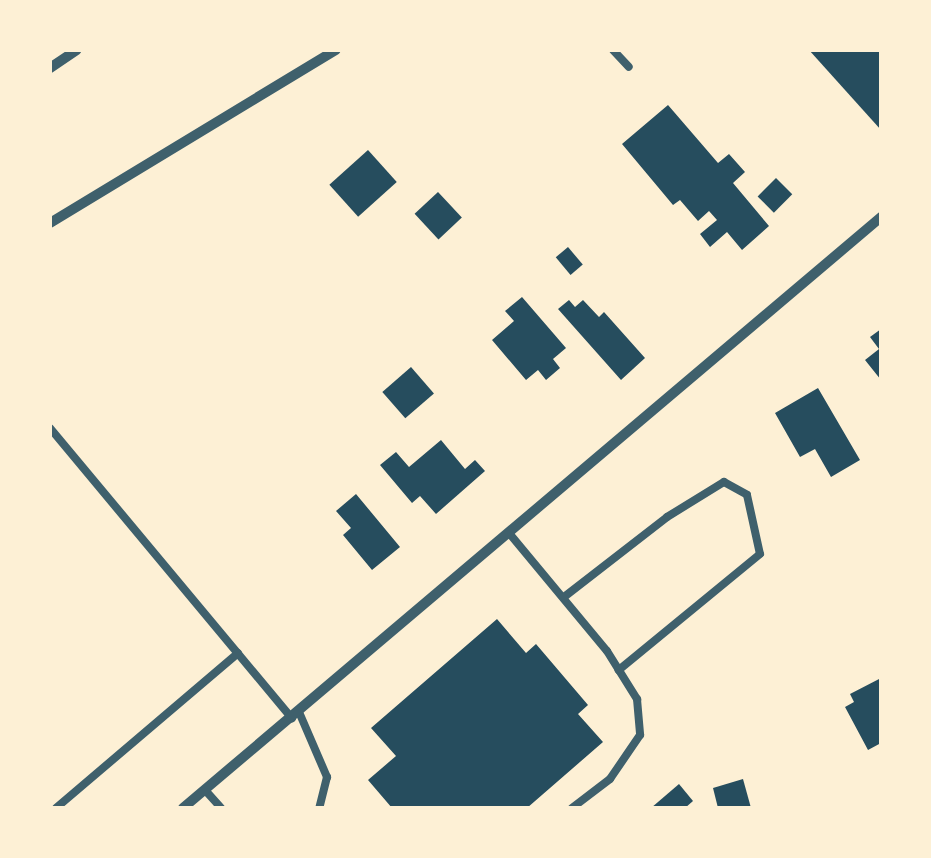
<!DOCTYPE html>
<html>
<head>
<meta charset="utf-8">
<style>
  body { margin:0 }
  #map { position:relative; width:931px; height:858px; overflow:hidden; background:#fdf0d5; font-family:Cabin,sans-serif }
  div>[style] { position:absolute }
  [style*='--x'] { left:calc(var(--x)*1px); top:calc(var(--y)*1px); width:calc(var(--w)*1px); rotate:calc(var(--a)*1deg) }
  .building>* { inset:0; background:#264d5e; transform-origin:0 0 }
  .service>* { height:8px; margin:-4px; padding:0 4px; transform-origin:4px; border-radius:4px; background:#3f606c }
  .minor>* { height:10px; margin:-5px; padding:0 5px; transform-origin:5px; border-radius:5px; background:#3f606c }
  span { translate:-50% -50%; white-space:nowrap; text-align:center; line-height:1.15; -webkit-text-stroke:9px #fdf0d5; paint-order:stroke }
  .frame { position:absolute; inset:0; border:52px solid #fdf0d5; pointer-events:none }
</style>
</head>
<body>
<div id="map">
  <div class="building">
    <i style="clip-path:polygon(809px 50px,881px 50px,881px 130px)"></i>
    <i style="clip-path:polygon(668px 105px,718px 163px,729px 154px,745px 172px,733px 183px,769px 226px,742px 250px,727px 232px,710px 247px,700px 234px,717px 220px,709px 211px,698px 221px,680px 200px,673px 205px,622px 144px)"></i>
    <i style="left:368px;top:150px;width:43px;height:52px;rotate:48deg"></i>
    <i style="left:776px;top:178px;width:23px;height:26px;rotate:45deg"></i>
    <i style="left:438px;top:192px;width:35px;height:32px;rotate:47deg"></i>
    <i style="left:568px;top:247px;width:23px;height:16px;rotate:50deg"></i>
    <i style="clip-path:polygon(522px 297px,566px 348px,553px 359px,560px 368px,546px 380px,538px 370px,526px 380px,492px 340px,514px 321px,505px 311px)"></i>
    <i style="clip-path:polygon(569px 300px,575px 307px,583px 300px,599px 317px,604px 312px,645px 358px,621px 380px,558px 309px)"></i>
    <i style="clip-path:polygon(881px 329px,881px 380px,865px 360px,879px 349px,870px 337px)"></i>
    <i style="left:411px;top:367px;width:35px;height:38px;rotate:49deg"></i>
    <i style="clip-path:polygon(818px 388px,860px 460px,831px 477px,815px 449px,800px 457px,775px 413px)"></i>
    <i style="clip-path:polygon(441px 440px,465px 469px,475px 460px,485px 471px,436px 514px,420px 496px,412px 503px,380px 465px,396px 452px,409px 467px)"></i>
    <i style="clip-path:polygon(356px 494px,400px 547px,372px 570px,343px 535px,351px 528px,336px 511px)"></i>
    <i style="clip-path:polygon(497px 619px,526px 653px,536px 644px,588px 705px,578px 714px,603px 742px,527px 808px,392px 808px,368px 780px,396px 756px,371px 728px)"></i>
    <i style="clip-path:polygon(881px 678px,881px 743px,868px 750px,845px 707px,854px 702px,850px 694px)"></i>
    <i style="clip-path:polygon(743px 779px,751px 808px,718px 808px,713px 788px)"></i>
    <i style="clip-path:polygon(679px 784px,693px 801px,685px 808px,651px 808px)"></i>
  </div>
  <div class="service">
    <i style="--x:613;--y:50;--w:23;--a:47"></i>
    <i style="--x:50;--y:428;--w:378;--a:50.2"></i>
    <i style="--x:509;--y:533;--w:153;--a:50.3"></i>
    <i style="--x:607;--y:651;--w:57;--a:58"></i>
    <i style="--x:637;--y:699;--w:36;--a:85"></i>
    <i style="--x:640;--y:735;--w:53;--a:124.3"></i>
    <i style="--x:610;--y:779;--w:48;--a:142.7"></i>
    <i style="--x:564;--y:597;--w:130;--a:-37.8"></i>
    <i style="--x:667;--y:517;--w:67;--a:-31.6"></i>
    <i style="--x:724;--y:482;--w:26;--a:29"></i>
    <i style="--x:747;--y:495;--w:60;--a:77.6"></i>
    <i style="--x:760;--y:554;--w:183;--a:140.6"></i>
    <i style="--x:299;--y:712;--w:71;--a:66.7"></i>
    <i style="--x:327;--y:777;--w:32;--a:104"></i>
    <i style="--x:205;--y:790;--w:24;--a:48"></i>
    <i style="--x:56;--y:808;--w:239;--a:-40.4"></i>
  </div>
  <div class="minor">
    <i style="--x:50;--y:68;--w:32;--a:-34"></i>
    <i style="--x:50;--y:223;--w:334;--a:-31.2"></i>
    <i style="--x:183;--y:808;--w:915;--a:-40.25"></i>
  </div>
  <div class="frame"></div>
</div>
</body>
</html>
